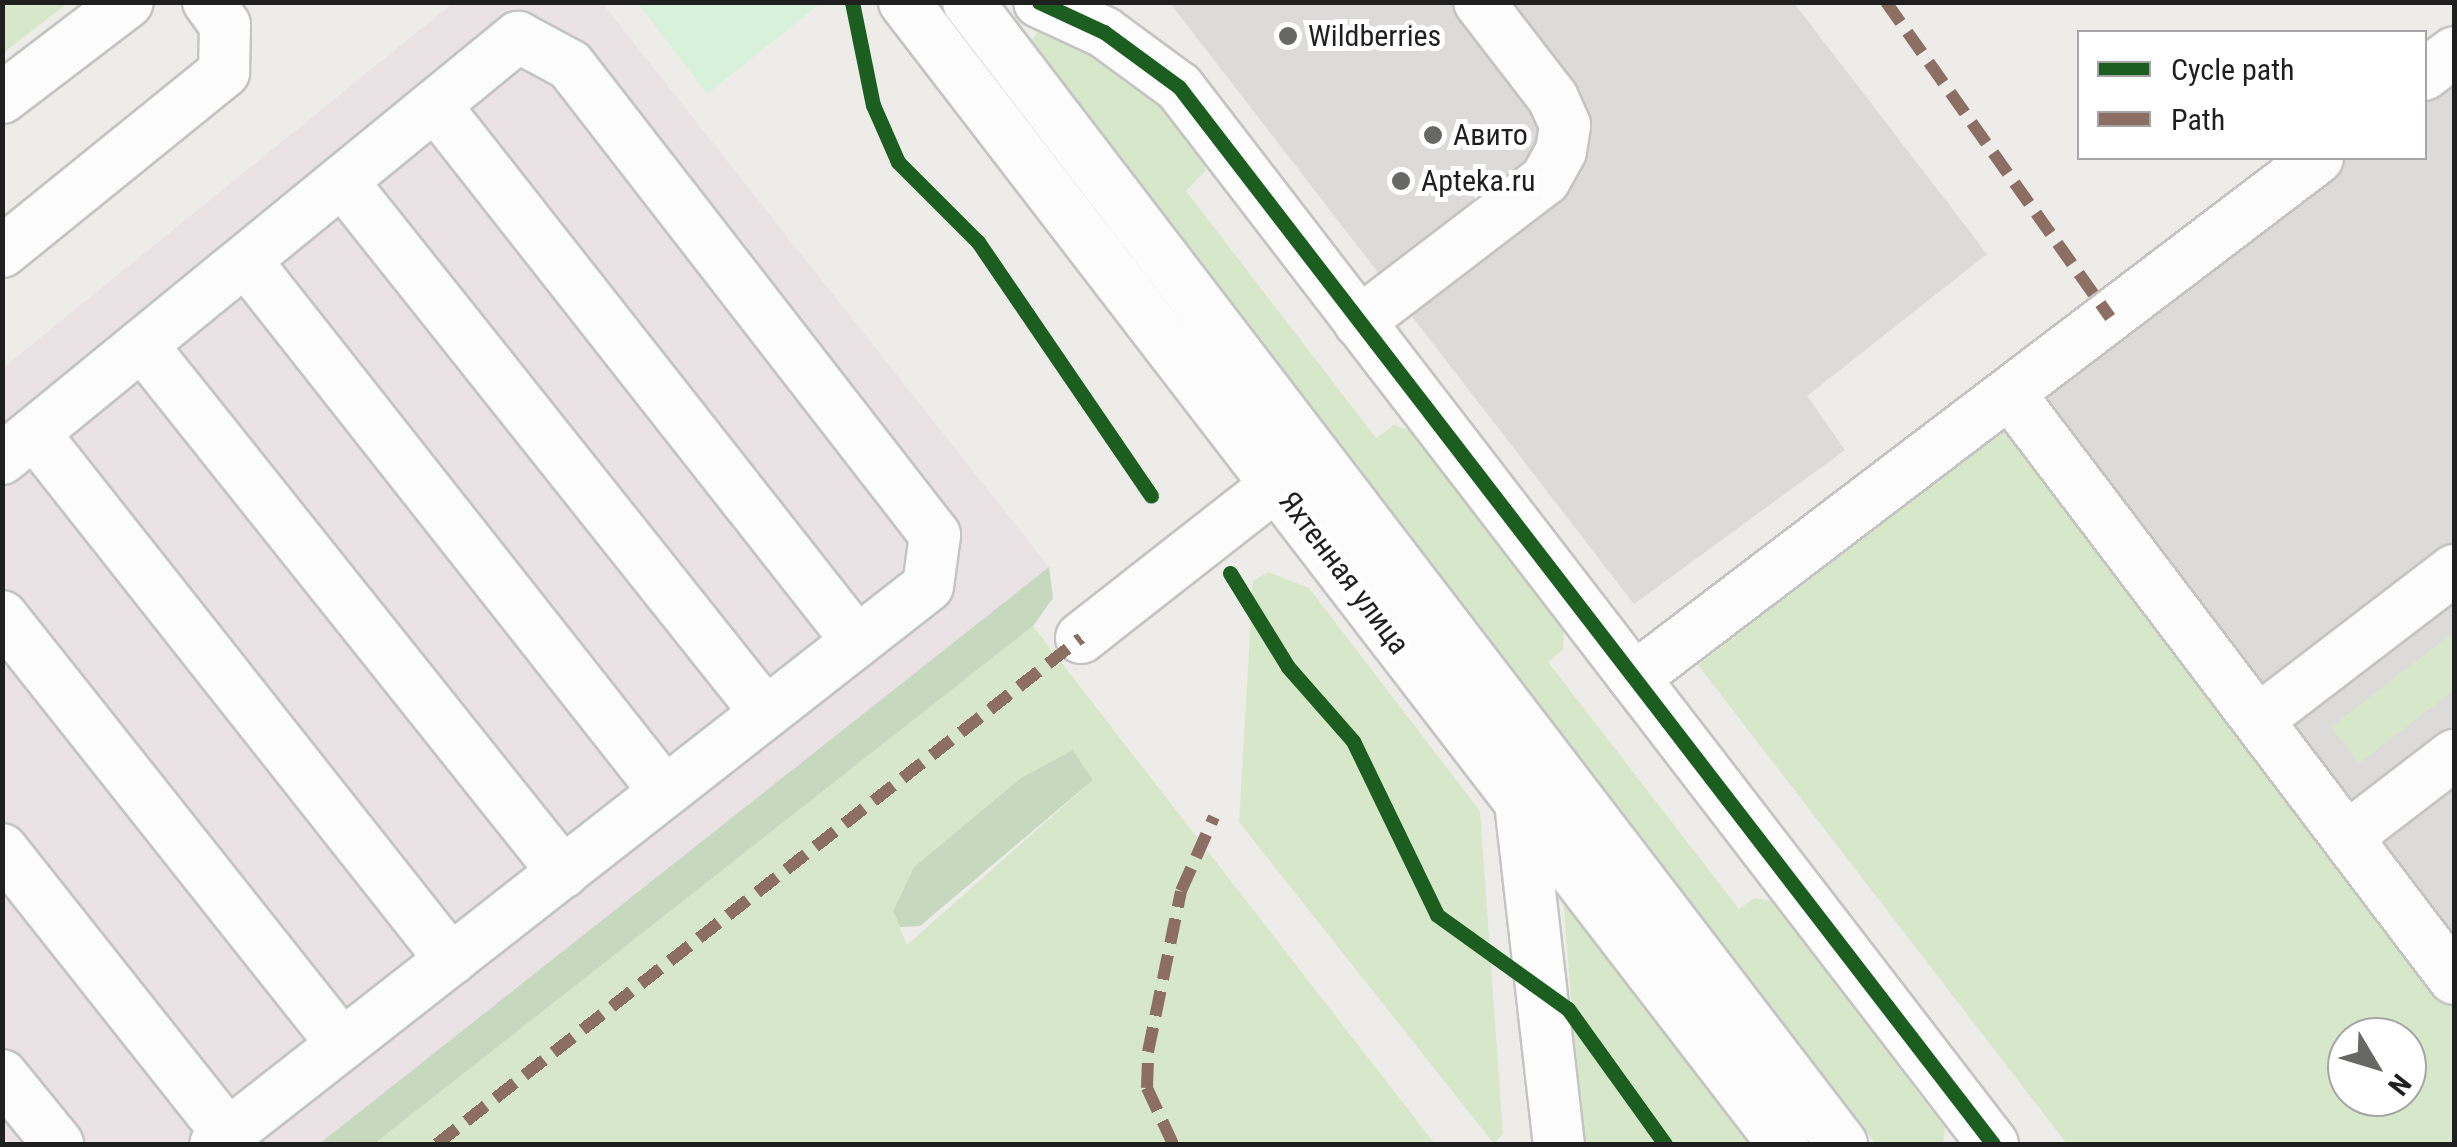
<!DOCTYPE html>
<html>
<head>
<meta charset="utf-8">
<style>
  body { margin:0 }
  #map { position:relative; width:2457px; height:1147px; overflow:hidden; background:#edece8; font-family:"Roboto Condensed",sans-serif }
  div>[style] { position:absolute }
  [style*='--x'] { left:calc(var(--x)*1px); top:calc(var(--y)*1px); width:calc(var(--w)*1px); rotate:calc(var(--a)*1deg) }
  .residential>* { inset:0; background:#dcdbd9 }
  .industrial>* { inset:0; background:#eae2e5 }
  .grass>* { inset:0; background:#d7e8ca }
  .forest>* { inset:0; background:#c6d9bf }
  .park>* { inset:0; background:#d8f1da }
  .roads { filter:drop-shadow(2px 0 #c4c4c2) drop-shadow(-2px 0 #c4c4c2) drop-shadow(0 2px #c4c4c2) drop-shadow(0 -2px #c4c4c2) }
  .minor>* { height:50px; margin:-25px; padding:0 25px; transform-origin:25px; border-radius:25px; background:#fcfcfc }
  .quiet>* { height:12px; margin-top:-6px; transform-origin:0; background:repeating-linear-gradient(90deg,#8d6e63 0 25px,transparent 0 37px) }
  .cycleway>* { height:15px; margin:-7.5px; padding:0 7.5px; transform-origin:7.5px; border-radius:7.5px; background:#1b5e20 }
  .dots>* { width:28px; height:28px; translate:-50% -50%; box-sizing:border-box; border:5px solid #fff; border-radius:50% }
  span { translate:-50% -50%; white-space:nowrap; text-align:center; line-height:1.15; -webkit-text-stroke:10px #fff; paint-order:stroke }
  .poi-label { font-size:30px; color:#1f1f1f }
  .left { translate:0 -50%; text-align:left }
  .street-label { font-size:30px; color:#1f1f1f }
  .frame { position:absolute; inset:0; border:5px solid #1f1f1f; pointer-events:none }
  .legend { position:absolute; left:2077px; top:30px; width:350px; height:130px; box-sizing:border-box; background:#fff; border:2px solid #a5a5a5; margin:0; padding:12px 18px; list-style:none; font-size:30px; color:#1f1f1f }
  .legend li { display:flex; align-items:center; gap:20px; height:50px }
  .legend b { width:50px; border:2px solid #a5a5a5 }
  .north { position:absolute; left:2327px; top:1017px; width:100px; height:100px; box-sizing:border-box; background:#fff; border:2px solid #a5a5a5; border-radius:50%; rotate:128deg; font-size:28px; font-weight:700; line-height:40px; text-align:center; color:#1f1f1f }
  .north::after { content:''; display:block; margin:auto; width:35px; height:45px; background:#676765; clip-path:polygon(50% 0,100% 100%,50% 72%,0 100%) }
</style>
</head>
<body>
<div id="map">
  <div class="residential">
    <i style="clip-path:polygon(1170px 3px,1794px 3px,1987px 254px,1807px 396px,1845px 450px,1634px 604px)"></i>
    <i style="clip-path:polygon(2454px 40px,2454px 997px,2013px 422px,2301px 158px,2424px 158px,2425px 63px)"></i>
  </div>
  <div class="industrial">
    <i style="clip-path:polygon(453px 3px,602px 3px,1049px 567px,319px 1144px,3px 1144px,3px 368px)"></i>
  </div>
  <div class="grass">
    <i style="clip-path:polygon(3px 2px,68px 2px,68px 3px,3px 53px)"></i>
    <i style="clip-path:polygon(1043px 24px,1139px 83px,1166px 112px,1203px 160px,1206px 170px,1186px 191px,1376px 438px,1394px 425px,1409px 430px,1564px 632px,1563px 650px,1548px 662px,1739px 909px,1754px 898px,1771px 901px,1945px 1128px,1943px 1144px,1876px 1144px,1031px 41px)"></i>
    <i style="clip-path:polygon(evenodd,2013px 422px,2454px 997px,2454px 1144px,2067px 1144px,1698px 665px,2013px 422px,2347px 1037px,2407px 1037px,2407px 1097px,2347px 1097px,2347px 1037px)"></i>
    <i style="clip-path:polygon(1268px 572px,1309px 588px,1480px 811px,1503px 1134px,1494px 1144px,1239px 822px,1253px 581px)"></i>
    <i style="clip-path:polygon(evenodd,1033px 626px,1435px 1144px,374px 1144px,1033px 626px,1073px 751px,1093px 780px,907px 945px,893px 911px,914px 867px,1021px 778px,1073px 751px)"></i>
    <i style="clip-path:polygon(2454px 632px,2454px 690px,2359px 763px,2331px 727px)"></i>
    <i style="clip-path:polygon(1562px 886px,1760px 1144px,1583px 1144px)"></i>
  </div>
  <div class="forest">
    <i style="clip-path:polygon(1049px 567px,1053px 598px,1033px 626px,374px 1144px,319px 1144px)"></i>
    <i style="clip-path:polygon(1073px 750px,1093px 780px,920px 926px,900px 927px,893px 911px,914px 867px,1021px 778px)"></i>
  </div>
  <div class="park">
    <i style="clip-path:polygon(821px 3px,707px 94px,638px 3px,821px 2px)"></i>
  </div>
  <div class="roads">
    <div class="minor">
      <i style="--x:904;--y:2;--w:1441;--a:52.41"></i>
      <i style="--x:968;--y:2;--w:1438;--a:52.57"></i>
      <i style="--x:1039;--y:2;--w:72;--a:24.8"></i>
      <i style="--x:1104;--y:32;--w:93;--a:36.3"></i>
      <i style="--x:1179;--y:87;--w:1334;--a:52.4"></i>
      <i style="--x:2424;--y:75;--w:38;--a:-37"></i>
      <i style="--x:2;--y:98;--w:158;--a:-37.3"></i>
      <i style="--x:435;--y:105;--w:682;--a:51.79"></i>
      <i style="--x:342;--y:181;--w:680;--a:51.45"></i>
      <i style="--x:2;--y:252;--w:286;--a:-39"></i>
      <i style="--x:224;--y:72;--w:47;--a:-88.8"></i>
      <i style="--x:225;--y:25;--w:29;--a:-126"></i>
      <i style="--x:246;--y:261;--w:676;--a:51.72"></i>
      <i style="--x:1359;--y:322;--w:234;--a:-37.4"></i>
      <i style="--x:1545;--y:180;--w:33;--a:-61"></i>
      <i style="--x:1561;--y:151;--w:26;--a:-81"></i>
      <i style="--x:1565;--y:125;--w:30;--a:-114"></i>
      <i style="--x:1553;--y:98;--w:121;--a:-127.6"></i>
      <i style="--x:142;--y:345;--w:675;--a:51.38"></i>
      <i style="--x:2010;--y:394;--w:734;--a:52.8"></i>
      <i style="--x:34;--y:433;--w:672;--a:51.65"></i>
      <i style="--x:2;--y:459;--w:667;--a:-39.28"></i>
      <i style="--x:518;--y:37;--w:59;--a:28.3"></i>
      <i style="--x:570;--y:65;--w:595;--a:52.17"></i>
      <i style="--x:935;--y:535;--w:51;--a:97.8"></i>
      <i style="--x:928;--y:586;--w:905;--a:141.95"></i>
      <i style="--x:2;--y:616;--w:547;--a:51.54"></i>
      <i style="--x:1081;--y:638;--w:248;--a:-38.1"></i>
      <i style="--x:1634;--y:678;--w:859;--a:-37.24"></i>
      <i style="--x:2258;--y:720;--w:247;--a:-37.4"></i>
      <i style="--x:1520;--y:803;--w:343;--a:83.5"></i>
      <i style="--x:2347;--y:837;--w:135;--a:-37.5"></i>
      <i style="--x:2;--y:849;--w:364;--a:51.6"></i>
      <i style="--x:2;--y:1075;--w:89;--a:50.9"></i>
    </div>
  </div>
  <div class="quiet">
    <i style="--x:1886;--y:2;--w:387;--a:54.6"></i>
    <i style="--x:437;--y:1144;--w:819;--a:-38.16"></i>
    <i style="--x:1173;--y:1144;--w:62;--a:-114.9"></i>
    <i style="--x:1147;--y:1088;--w:36;--a:-88"></i>
    <i style="--x:1148;--y:1052;--w:164;--a:-78.4"></i>
    <i style="--x:1181;--y:891;--w:81;--a:-66"></i>
  </div>
  <div class="cycleway">
    <i style="--x:852;--y:2;--w:105;--a:78.5"></i>
    <i style="--x:873;--y:105;--w:62;--a:66.3"></i>
    <i style="--x:898;--y:162;--w:113;--a:45"></i>
    <i style="--x:978;--y:242;--w:307;--a:55.7"></i>
    <i style="--x:1039;--y:2;--w:72;--a:24.8"></i>
    <i style="--x:1104;--y:32;--w:93;--a:36.3"></i>
    <i style="--x:1179;--y:87;--w:1334;--a:52.4"></i>
    <i style="--x:1230;--y:573;--w:110;--a:58.3"></i>
    <i style="--x:1288;--y:667;--w:98;--a:48.7"></i>
    <i style="--x:1353;--y:741;--w:193;--a:64.2"></i>
    <i style="--x:1437;--y:915;--w:161;--a:35.7"></i>
    <i style="--x:1568;--y:1009;--w:166;--a:54.3"></i>
  </div>
  <div class="dots">
    <i style="left:1288px;top:36px;background:#676765"></i>
    <i style="left:1433px;top:135px;background:#676765"></i>
    <i style="left:1401px;top:181px;background:#676765"></i>
  </div>
  <div class="poi-label">
    <span class="left" style="left:1308px;top:36px">Wildberries</span>
    <span class="left" style="left:1453px;top:135px">Авито</span>
    <span class="left" style="left:1421px;top:181px">Apteka.ru</span>
  </div>
  <div class="street-label">
    <span style="left:1344px;top:573px;rotate:53deg">Яхтенная улица</span>
  </div>
  <div class="frame"></div>
  <ul class="legend">
  <li><b style="height:12px;background:#1b5e20"></b>Cycle path</li>
  <li><b style="height:12px;background:#8d6e63"></b>Path</li>
  </ul>
  <div class="north">N</div>
</div>
</body>
</html>
